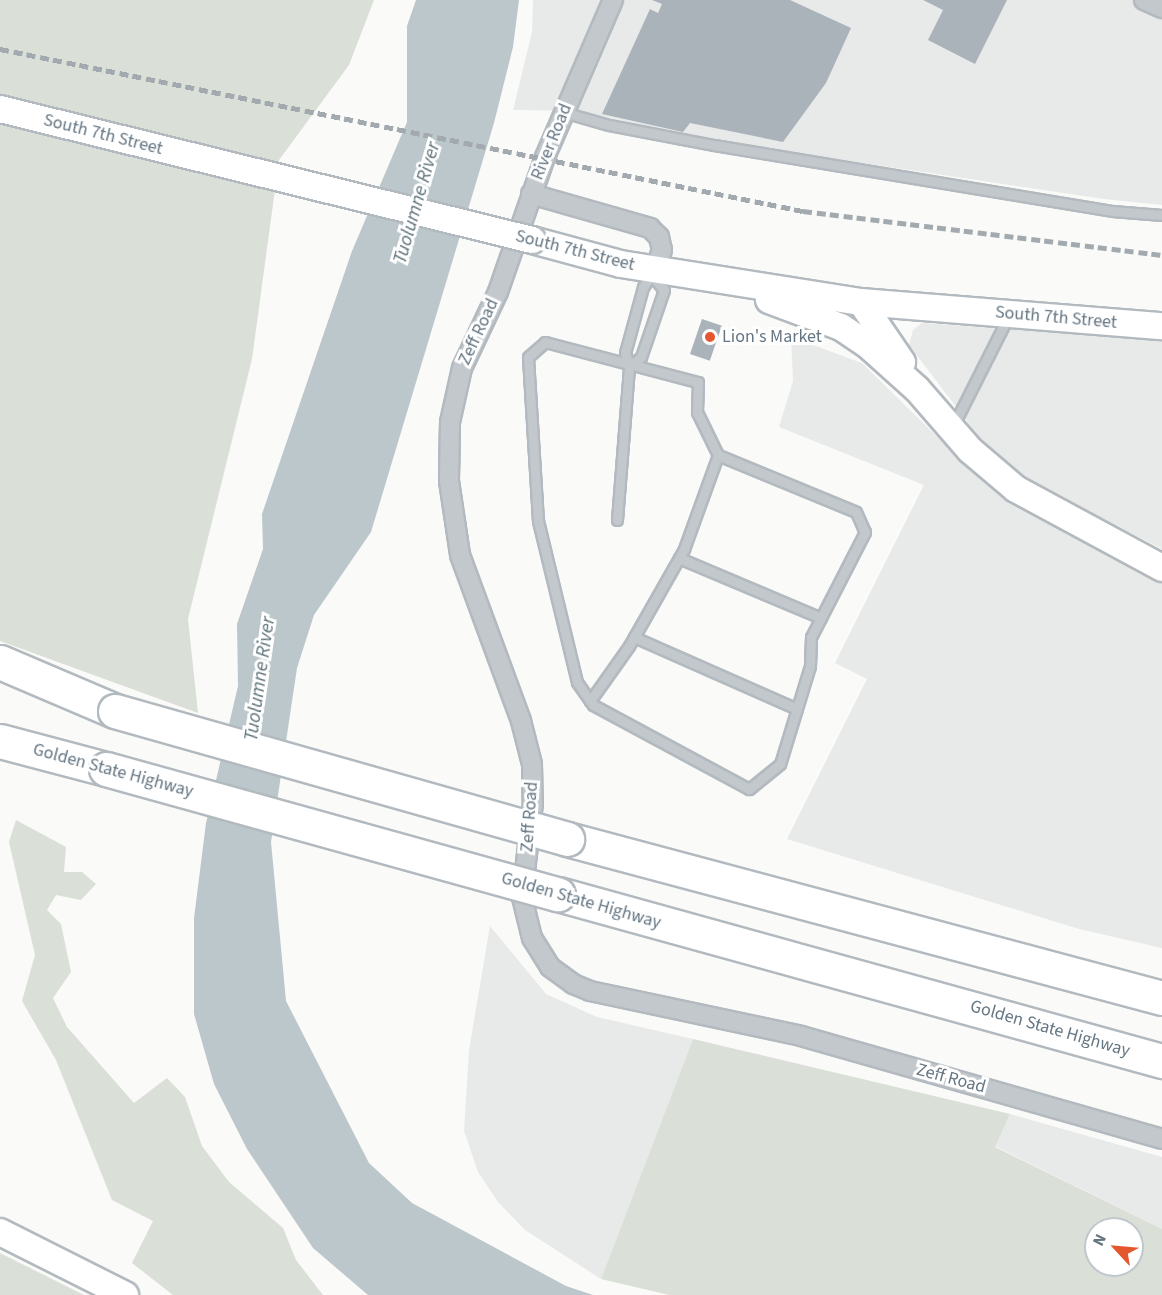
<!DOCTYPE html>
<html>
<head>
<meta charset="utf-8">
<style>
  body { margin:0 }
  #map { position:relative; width:1162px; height:1295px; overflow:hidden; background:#fafaf8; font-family:"Source Sans 3",sans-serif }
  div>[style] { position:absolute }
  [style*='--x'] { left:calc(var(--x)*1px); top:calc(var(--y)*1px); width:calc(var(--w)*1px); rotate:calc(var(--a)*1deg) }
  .built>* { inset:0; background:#e8e9e9 }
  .green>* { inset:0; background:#dadfd7 }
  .water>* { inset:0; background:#bbc7cb }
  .building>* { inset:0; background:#aab3b9; transform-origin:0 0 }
  .roads { filter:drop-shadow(2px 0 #b3babf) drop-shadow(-2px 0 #b3babf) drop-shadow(0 2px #b3babf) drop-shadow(0 -2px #b3babf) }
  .lane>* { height:9px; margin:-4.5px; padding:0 4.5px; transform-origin:4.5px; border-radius:4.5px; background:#c3c8cc }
  .street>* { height:18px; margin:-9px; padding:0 9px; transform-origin:9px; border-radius:9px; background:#c3c8cc }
  .secondary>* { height:26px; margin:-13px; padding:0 13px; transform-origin:13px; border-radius:13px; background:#fff }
  .highway>* { height:33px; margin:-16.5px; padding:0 16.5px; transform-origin:16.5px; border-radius:16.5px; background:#fff }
  .rail>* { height:4.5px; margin-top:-2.25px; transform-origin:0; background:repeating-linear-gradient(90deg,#a2aab0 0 9px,transparent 0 13.5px) }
  .bridges { filter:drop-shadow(2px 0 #b3babf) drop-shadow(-2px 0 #b3babf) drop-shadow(0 2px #b3babf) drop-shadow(0 -2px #b3babf) }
  .secondary-bridge>* { height:26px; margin:-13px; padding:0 13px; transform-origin:13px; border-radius:13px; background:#fff }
  .highway-bridge>* { height:33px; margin:-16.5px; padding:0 16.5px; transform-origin:16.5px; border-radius:16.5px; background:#fff }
  .dots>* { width:16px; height:16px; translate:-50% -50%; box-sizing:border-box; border:3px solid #fff; border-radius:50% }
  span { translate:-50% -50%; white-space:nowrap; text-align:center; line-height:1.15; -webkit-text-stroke:6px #fff; paint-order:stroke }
  .street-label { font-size:18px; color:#657683 }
  .poi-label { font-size:18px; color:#657683 }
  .left { translate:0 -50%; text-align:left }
  .water-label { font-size:20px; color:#60757c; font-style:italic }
  .north { position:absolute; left:1084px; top:1217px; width:60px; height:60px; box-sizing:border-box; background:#fff; border:2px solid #c1c8cd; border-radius:50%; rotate:296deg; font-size:16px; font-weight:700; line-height:24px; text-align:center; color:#657683 }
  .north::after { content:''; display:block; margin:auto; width:21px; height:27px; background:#e4572e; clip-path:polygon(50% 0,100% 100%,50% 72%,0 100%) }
</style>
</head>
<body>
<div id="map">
  <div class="built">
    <i style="clip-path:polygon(533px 0,1162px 0,1162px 205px,1104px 199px,701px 139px,579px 111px,513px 110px,532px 32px)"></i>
    <i style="clip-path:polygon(922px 323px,1162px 340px,1162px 549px,1026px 479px,982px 441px,909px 345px,913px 330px)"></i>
    <i style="clip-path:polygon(791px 337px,862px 363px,964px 463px,1010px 500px,1162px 582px,1162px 948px,1079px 929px,787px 839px,867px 679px,835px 663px,924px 485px,779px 427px,793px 381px)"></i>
    <i style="clip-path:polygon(490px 926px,546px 994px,597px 1017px,693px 1039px,601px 1279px,525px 1230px,498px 1202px,478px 1172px,464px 1131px,469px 1050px)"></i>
    <i style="clip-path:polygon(1010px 1114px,1162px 1157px,1162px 1229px,995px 1146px)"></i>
  </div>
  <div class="green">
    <i style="clip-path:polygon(0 0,374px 0,349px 65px,279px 160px,252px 359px,188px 619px,198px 713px,0 641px)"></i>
    <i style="clip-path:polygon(16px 820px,66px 847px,64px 872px,82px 872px,96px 884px,81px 900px,56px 895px,47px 910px,61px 924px,71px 972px,53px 998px,67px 1027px,134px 1103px,167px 1078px,185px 1097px,202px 1146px,229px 1182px,283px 1228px,296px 1260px,323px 1295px,173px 1295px,132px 1263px,153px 1221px,112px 1200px,56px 1060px,22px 1001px,35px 955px,9px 842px)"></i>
    <i style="clip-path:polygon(evenodd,693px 1039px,1010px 1114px,995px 1147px,1162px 1229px,1162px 1295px,669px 1295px,601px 1279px,693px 1039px,1096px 1229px,1132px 1229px,1132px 1265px,1096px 1265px,1096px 1229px)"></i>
    <i style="clip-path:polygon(0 1253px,84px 1295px,0 1295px)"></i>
  </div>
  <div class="water">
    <i style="clip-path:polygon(416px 0,519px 0,513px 47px,494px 123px,371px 532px,314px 615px,297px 668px,271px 842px,286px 1001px,369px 1163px,412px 1203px,566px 1286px,593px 1295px,368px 1295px,313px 1248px,247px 1149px,214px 1084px,194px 1014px,194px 918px,206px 823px,238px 686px,237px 624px,263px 549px,262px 514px,352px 251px,407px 122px,407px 26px)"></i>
  </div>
  <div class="building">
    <i style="clip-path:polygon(652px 0,790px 0,851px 28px,826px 83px,783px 142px,690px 123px,683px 132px,602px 114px,650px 9px,658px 13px,662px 4px)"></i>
    <i style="clip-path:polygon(923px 0,1007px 0,975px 64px,928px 40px,943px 10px)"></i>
    <i style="left:702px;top:319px;width:21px;height:37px;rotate:19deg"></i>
  </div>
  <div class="roads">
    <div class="lane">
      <i style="--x:563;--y:112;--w:48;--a:15.8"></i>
      <i style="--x:609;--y:125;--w:107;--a:10.8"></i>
      <i style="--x:714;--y:145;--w:403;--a:9.4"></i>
      <i style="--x:1112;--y:211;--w:50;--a:4.6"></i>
      <i style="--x:545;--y:342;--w:158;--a:14.7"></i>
      <i style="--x:698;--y:382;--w:30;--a:92"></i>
      <i style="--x:697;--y:412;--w:48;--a:64"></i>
      <i style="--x:718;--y:455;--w:149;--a:22.4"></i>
      <i style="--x:856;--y:512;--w:22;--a:66"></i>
      <i style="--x:865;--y:532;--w:118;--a:117.2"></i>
      <i style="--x:811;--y:637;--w:29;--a:92"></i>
      <i style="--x:810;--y:666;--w:102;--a:107"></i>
      <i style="--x:780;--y:764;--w:40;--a:141"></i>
      <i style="--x:749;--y:789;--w:177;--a:-151.7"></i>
      <i style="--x:593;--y:705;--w:28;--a:-125"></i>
      <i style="--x:577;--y:682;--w:166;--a:-103.6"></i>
      <i style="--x:538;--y:521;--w:164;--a:-93.5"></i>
      <i style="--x:528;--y:357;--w:23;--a:-41"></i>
      <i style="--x:629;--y:366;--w:15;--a:-37"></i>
      <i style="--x:641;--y:357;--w:71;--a:-71.1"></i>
      <i style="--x:664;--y:290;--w:17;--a:-130"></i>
      <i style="--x:953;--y:426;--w:124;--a:-63.2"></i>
      <i style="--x:617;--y:520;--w:154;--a:-85.5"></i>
      <i style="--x:629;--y:366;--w:14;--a:-107"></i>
      <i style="--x:625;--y:353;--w:68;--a:-74.7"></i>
      <i style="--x:643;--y:287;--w:19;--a:-54"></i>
      <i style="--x:679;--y:558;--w:154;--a:22.9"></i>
      <i style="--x:634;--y:637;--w:178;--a:23.8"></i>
      <i style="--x:590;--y:701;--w:67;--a:-54.7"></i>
      <i style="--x:629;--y:646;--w:112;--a:-60.4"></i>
      <i style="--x:684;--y:549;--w:100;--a:-70.1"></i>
    </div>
    <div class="street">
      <i style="--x:613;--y:0;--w:171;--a:113.4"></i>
      <i style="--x:545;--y:157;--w:143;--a:109.2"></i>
      <i style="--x:498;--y:292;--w:84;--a:115.3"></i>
      <i style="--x:462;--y:368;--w:55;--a:102.5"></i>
      <i style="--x:450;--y:422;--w:59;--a:91"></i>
      <i style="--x:449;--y:481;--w:75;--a:81.5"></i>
      <i style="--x:460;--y:555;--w:177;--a:69.8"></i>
      <i style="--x:521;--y:721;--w:44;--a:75.7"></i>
      <i style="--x:532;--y:764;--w:39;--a:89"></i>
      <i style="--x:533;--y:803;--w:95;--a:96.7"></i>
      <i style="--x:522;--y:897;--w:42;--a:76.3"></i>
      <i style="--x:532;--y:938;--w:34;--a:58"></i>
      <i style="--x:550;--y:967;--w:29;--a:36"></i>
      <i style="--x:573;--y:984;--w:18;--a:22"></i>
      <i style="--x:590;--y:991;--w:216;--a:12"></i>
      <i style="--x:801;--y:1036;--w:375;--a:15.9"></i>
      <i style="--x:1144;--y:0;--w:20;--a:24"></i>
      <i style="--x:531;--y:194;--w:124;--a:15.9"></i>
      <i style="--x:650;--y:228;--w:13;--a:45"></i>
      <i style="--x:659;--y:237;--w:13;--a:77"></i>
      <i style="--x:662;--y:250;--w:20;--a:110"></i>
    </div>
    <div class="secondary">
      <i style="--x:532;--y:240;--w:92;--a:15.1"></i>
      <i style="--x:621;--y:264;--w:243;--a:9"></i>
      <i style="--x:861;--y:302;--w:302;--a:4.6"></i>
      <i style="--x:769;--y:300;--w:77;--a:20.6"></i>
      <i style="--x:841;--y:327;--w:34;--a:34"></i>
      <i style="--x:869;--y:346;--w:64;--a:41.9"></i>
      <i style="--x:917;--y:389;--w:81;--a:49"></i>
      <i style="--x:970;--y:450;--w:60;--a:40.3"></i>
      <i style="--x:1016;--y:489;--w:166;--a:28.4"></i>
      <i style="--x:861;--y:302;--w:73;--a:55.7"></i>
      <i style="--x:0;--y:1232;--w:140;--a:26.7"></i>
    </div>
    <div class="highway">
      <i style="--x:0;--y:662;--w:125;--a:23.1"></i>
      <i style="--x:0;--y:741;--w:110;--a:14.8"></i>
      <i style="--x:567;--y:839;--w:616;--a:14.96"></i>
      <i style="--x:558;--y:894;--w:627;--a:15.46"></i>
    </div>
  </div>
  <div class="rail">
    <i style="--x:0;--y:49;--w:819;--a:11.41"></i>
    <i style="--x:803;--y:211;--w:362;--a:7"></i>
  </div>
  <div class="bridges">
    <div class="secondary-bridge">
      <i style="--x:0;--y:109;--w:548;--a:13.83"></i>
    </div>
    <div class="highway-bridge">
      <i style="--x:115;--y:711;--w:470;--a:15.8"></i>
      <i style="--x:106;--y:769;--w:469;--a:15.5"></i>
    </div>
  </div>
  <div class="dots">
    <i style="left:710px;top:337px;background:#e4572e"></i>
  </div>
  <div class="street-label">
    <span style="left:103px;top:135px;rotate:14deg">South 7th Street</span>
    <span style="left:552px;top:142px;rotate:-68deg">River Road</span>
    <span style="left:575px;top:251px;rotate:14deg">South 7th Street</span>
    <span style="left:1056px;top:318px;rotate:5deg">South 7th Street</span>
    <span style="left:479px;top:332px;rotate:-65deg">Zeff Road</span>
    <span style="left:113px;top:771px;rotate:15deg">Golden State Highway</span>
    <span style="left:530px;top:817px;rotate:-86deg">Zeff Road</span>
    <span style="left:581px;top:901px;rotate:16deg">Golden State Highway</span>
    <span style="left:1050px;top:1029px;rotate:16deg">Golden State Highway</span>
    <span style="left:951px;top:1079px;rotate:15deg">Zeff Road</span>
  </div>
  <div class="poi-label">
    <span class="left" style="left:722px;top:337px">Lion's Market</span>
  </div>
  <div class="water-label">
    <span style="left:417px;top:203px;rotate:-74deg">Tuolumne River</span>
    <span style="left:260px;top:679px;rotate:-82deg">Tuolumne River</span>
  </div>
  <div class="north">N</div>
</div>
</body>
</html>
